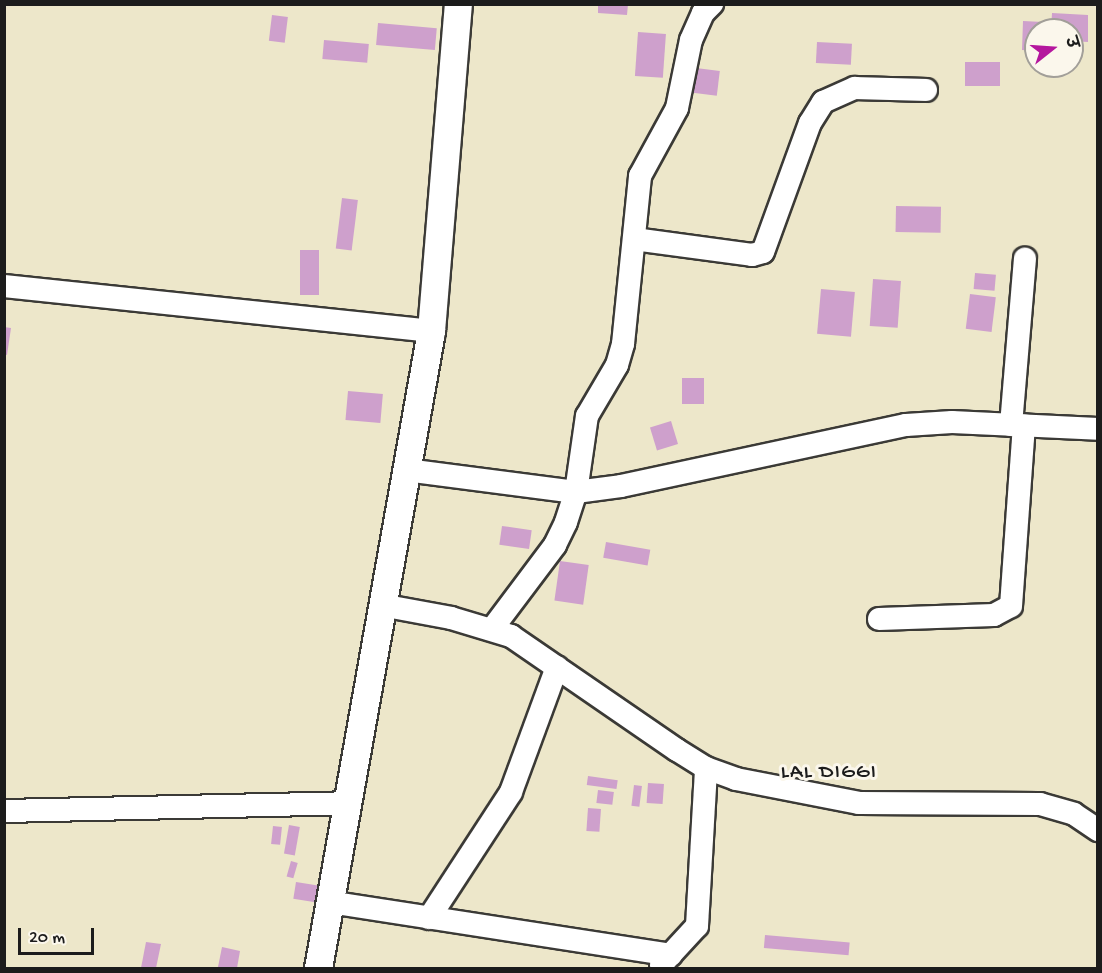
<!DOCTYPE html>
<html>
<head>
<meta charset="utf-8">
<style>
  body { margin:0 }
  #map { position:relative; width:1102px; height:973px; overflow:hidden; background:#ede7ca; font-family:"Gochi Hand","Playpen Sans Deva",sans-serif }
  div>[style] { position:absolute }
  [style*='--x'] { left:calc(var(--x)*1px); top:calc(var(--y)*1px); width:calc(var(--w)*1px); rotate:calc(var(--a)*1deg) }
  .building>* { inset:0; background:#cea0cc; transform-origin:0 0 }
  .roads { filter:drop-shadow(2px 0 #3b3a36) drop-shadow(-2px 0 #3b3a36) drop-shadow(0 2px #3b3a36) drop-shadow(0 -2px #3b3a36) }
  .minor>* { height:22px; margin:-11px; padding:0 11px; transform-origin:11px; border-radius:11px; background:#fff }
  .tertiary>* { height:27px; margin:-13.5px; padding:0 13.5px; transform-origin:13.5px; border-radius:13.5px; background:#fff }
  span { translate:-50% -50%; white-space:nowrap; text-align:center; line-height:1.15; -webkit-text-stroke:6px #fbf7ec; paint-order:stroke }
  .neighbourhood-label { font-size:21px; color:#1c1c1c; letter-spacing:1.5px }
  .frame { position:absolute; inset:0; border:6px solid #1c1c1c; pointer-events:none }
  .north { position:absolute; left:1024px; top:18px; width:60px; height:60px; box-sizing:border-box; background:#fbf7ec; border:2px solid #a29f99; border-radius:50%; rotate:73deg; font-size:16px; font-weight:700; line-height:24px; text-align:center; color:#1c1c1c }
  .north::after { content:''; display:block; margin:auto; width:21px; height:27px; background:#b5179e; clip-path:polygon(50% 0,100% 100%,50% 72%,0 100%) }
  .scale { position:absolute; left:18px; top:928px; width:76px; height:27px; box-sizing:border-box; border:3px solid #1c1c1c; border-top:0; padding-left:8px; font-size:18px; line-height:21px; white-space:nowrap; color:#1c1c1c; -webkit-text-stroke:4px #fbf7ec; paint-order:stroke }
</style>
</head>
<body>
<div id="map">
  <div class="building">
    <i style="clip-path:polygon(598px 4px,628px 4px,627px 15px,598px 13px)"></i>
    <i style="clip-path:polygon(1052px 13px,1088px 15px,1088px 42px,1072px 41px,1072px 30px,1051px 30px)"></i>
    <i style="left:272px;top:15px;width:16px;height:26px;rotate:7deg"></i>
    <i style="clip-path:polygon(1023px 21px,1043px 22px,1042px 30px,1036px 30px,1036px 51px,1022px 50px)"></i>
    <i style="left:378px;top:23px;width:59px;height:22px;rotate:5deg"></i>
    <i style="left:638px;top:32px;width:28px;height:44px;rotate:4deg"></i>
    <i style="left:324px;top:40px;width:45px;height:19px;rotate:5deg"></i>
    <i style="left:817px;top:42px;width:35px;height:21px;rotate:3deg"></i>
    <i style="left:965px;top:62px;width:35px;height:24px"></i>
    <i style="left:696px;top:68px;width:24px;height:25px;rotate:7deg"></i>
    <i style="left:342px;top:198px;width:16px;height:51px;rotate:7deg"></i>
    <i style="left:896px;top:206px;width:45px;height:26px;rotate:1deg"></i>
    <i style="left:300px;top:250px;width:19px;height:45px"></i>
    <i style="left:975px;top:273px;width:21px;height:16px;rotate:5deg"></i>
    <i style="left:873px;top:279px;width:28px;height:47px;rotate:4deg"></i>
    <i style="left:821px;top:289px;width:34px;height:45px;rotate:5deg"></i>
    <i style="left:970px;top:294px;width:26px;height:35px;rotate:7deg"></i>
    <i style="clip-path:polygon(4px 327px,11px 328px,7px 355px,4px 354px)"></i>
    <i style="left:704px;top:378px;width:26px;height:22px;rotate:90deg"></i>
    <i style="left:348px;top:391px;width:35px;height:29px;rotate:5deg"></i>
    <i style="left:671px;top:421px;width:24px;height:22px;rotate:73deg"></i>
    <i style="left:502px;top:526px;width:30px;height:19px;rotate:8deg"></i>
    <i style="left:606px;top:542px;width:45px;height:16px;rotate:10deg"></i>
    <i style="left:560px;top:561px;width:29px;height:40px;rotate:8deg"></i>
    <i style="left:588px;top:776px;width:30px;height:9px;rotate:8deg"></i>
    <i style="left:648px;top:783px;width:16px;height:20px;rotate:4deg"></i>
    <i style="left:634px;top:785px;width:8px;height:21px;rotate:7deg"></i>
    <i style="left:598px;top:790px;width:16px;height:13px;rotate:7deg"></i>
    <i style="left:588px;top:808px;width:13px;height:23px;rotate:4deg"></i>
    <i style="left:289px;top:825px;width:11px;height:29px;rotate:10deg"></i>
    <i style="left:273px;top:826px;width:9px;height:18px;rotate:6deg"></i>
    <i style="left:291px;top:861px;width:7px;height:16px;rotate:16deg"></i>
    <i style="left:296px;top:882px;width:30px;height:17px;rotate:9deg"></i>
    <i style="left:765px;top:935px;width:85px;height:13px;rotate:5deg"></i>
    <i style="clip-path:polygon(146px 942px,161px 944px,156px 968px,141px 968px)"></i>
    <i style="clip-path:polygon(222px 947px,240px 951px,237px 968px,218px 967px)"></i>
  </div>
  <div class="roads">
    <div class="minor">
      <i style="--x:634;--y:239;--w:119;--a:7.7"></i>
      <i style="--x:752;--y:255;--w:11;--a:-15"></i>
      <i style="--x:763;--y:252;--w:137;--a:-70"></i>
      <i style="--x:810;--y:123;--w:25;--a:-58"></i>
      <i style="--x:823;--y:102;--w:35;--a:-24"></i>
      <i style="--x:855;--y:88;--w:71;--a:1.6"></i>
      <i style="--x:4;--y:286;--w:429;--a:6"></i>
      <i style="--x:1011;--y:425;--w:167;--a:-85.2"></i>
      <i style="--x:406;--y:470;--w:171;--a:7.4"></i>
      <i style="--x:576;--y:492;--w:45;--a:-7.6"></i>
      <i style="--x:621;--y:486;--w:291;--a:-12.1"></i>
      <i style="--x:906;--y:425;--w:46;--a:-3.7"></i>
      <i style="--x:952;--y:422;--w:146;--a:2.7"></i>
      <i style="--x:381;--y:605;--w:71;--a:10.5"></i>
      <i style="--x:451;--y:618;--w:63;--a:16.7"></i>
      <i style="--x:511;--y:636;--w:201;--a:34.5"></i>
      <i style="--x:677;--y:750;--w:34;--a:32"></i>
      <i style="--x:706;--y:768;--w:32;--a:20"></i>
      <i style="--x:736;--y:779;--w:125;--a:11"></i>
      <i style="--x:859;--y:803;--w:181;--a:0.3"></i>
      <i style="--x:1040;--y:804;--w:35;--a:16"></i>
      <i style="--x:1074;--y:814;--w:29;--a:34"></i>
      <i style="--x:879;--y:619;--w:115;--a:-2"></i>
      <i style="--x:994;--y:615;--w:19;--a:-28"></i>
      <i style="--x:1011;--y:606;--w:181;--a:-85.9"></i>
      <i style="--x:492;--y:629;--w:105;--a:-53.1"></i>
      <i style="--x:555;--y:545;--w:25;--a:-64"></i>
      <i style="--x:566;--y:522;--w:32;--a:-72"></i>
      <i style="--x:576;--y:492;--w:77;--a:-81.8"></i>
      <i style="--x:587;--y:416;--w:59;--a:-59.5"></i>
      <i style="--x:617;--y:365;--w:22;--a:-74"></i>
      <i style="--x:623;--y:344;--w:169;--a:-84.2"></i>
      <i style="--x:640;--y:176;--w:77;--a:-61.4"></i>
      <i style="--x:677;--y:108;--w:69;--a:-78.4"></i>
      <i style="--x:691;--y:40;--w:30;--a:-66"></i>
      <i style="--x:703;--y:13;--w:13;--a:-45"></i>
      <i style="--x:4;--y:811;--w:341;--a:-1.3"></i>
      <i style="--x:329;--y:902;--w:346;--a:8.8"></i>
      <i style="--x:429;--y:918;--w:150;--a:-56.9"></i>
      <i style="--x:511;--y:792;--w:133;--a:-69.8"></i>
      <i style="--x:661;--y:965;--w:53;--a:-47.3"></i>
      <i style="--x:697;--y:926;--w:158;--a:-86.7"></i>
    </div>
    <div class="tertiary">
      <i style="--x:318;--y:968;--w:647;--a:-79.94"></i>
      <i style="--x:431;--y:331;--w:328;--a:-85.3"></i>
    </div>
  </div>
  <div class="neighbourhood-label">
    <span style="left:829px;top:774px">LAL DIGGI</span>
  </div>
  <div class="frame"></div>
  <div class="north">उ</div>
  <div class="scale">20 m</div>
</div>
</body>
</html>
